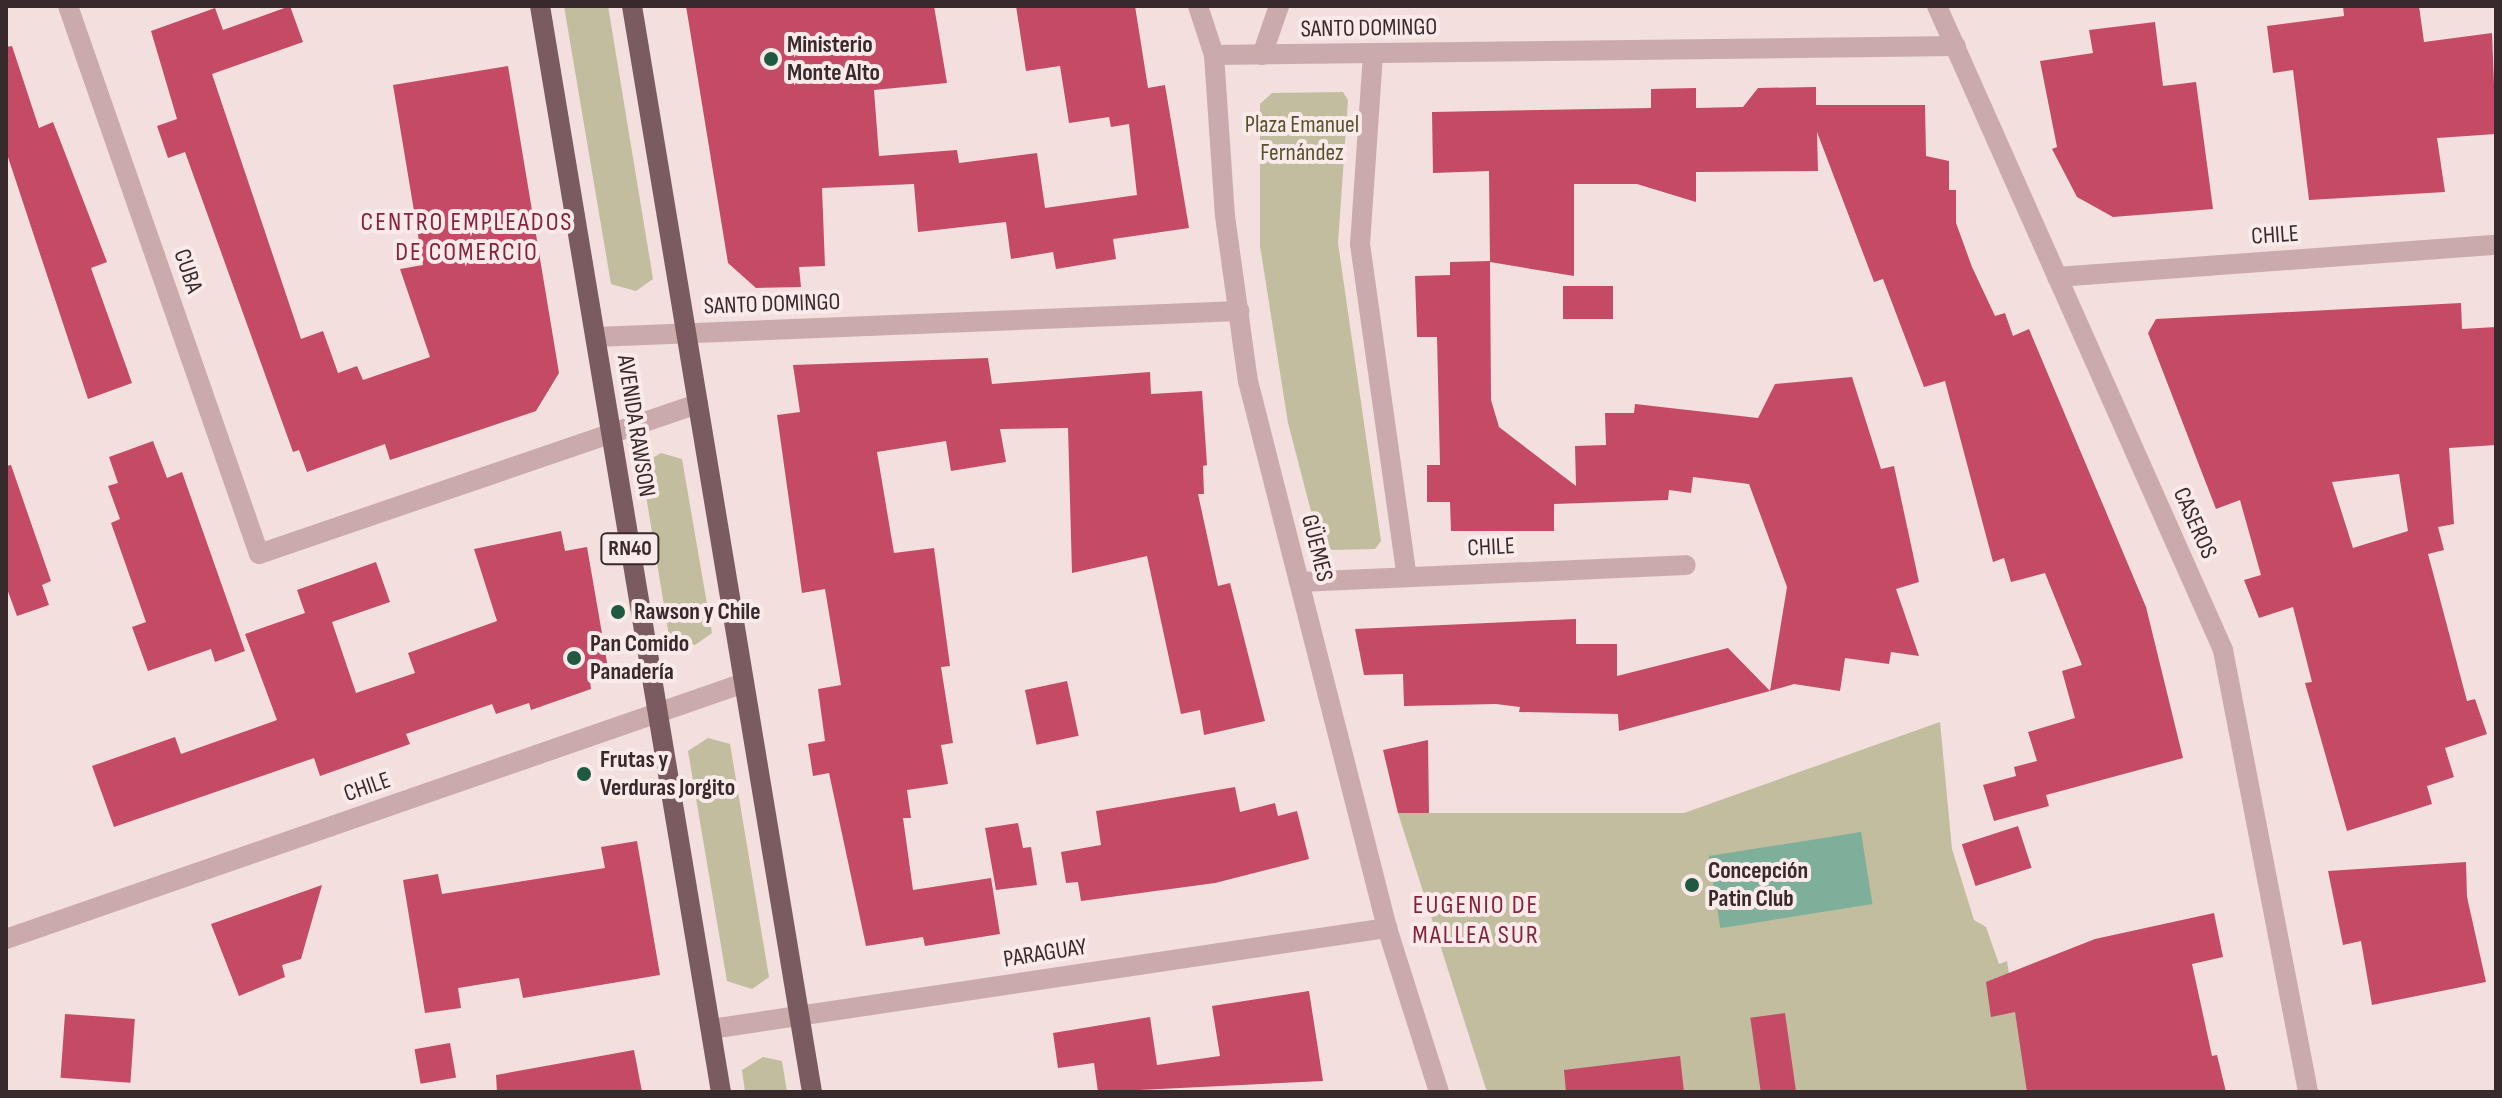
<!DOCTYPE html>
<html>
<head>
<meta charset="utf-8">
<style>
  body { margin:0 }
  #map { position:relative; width:2502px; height:1098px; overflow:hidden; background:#f2dfde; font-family:"Sofia Sans Condensed",sans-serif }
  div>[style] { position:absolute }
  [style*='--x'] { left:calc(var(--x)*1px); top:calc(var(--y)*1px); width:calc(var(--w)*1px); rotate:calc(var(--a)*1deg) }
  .green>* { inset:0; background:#c1bd9e }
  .water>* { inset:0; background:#7daf9a; transform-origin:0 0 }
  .building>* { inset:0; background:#c44a66; transform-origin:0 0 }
  .street>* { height:20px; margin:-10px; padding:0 10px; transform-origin:10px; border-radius:10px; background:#caaaaa }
  .primary>* { height:20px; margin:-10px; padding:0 10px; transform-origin:10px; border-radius:10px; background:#7a5b5f }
  .dots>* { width:22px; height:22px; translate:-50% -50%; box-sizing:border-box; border:4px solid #faebea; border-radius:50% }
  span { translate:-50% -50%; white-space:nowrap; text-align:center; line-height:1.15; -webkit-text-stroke:8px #faebea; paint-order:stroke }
  .shield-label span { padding:2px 6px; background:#faebea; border:2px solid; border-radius:6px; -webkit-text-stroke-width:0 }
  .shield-label { font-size:22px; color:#38292c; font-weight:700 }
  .street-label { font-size:24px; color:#38292c }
  .poi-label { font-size:24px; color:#38292c; font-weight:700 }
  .left { translate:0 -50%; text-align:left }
  .park-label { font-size:24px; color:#56522d }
  .neighbourhood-label { font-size:26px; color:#86233a; letter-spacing:2px }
  .frame { position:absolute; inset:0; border:8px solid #38292c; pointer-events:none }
</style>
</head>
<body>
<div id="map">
  <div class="green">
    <i style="clip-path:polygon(564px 6px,608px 6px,653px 279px,636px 291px,611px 284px)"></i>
    <i style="clip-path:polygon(1343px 92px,1348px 100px,1338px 243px,1381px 541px,1375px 549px,1332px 550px,1318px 538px,1288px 423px,1260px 246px,1260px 104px,1272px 93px)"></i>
    <i style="clip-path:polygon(661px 453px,682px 459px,712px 633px,695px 645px,669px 636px,641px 465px)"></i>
    <i style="clip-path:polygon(1940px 722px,1952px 849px,1974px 920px,1986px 927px,1999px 964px,2007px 961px,2028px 1092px,1487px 1092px,1398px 813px,1684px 813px)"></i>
    <i style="clip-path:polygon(708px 738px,730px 744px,769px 977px,752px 989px,727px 981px,688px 751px)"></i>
    <i style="clip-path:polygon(763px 1057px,782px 1061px,787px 1092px,745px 1092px,742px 1070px)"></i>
  </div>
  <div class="water">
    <i style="left:1861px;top:832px;width:73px;height:154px;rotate:81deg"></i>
  </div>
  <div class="building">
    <i style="clip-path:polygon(290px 6px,303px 42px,212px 74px,301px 339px,323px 331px,338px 373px,357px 366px,363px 380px,430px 357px,400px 269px,423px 265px,393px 85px,508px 66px,559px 373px,536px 411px,390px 460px,385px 444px,307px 472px,299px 450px,293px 452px,185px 152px,168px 158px,157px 126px,177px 119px,151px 31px,215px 8px,223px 30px)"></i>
    <i style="clip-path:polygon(686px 6px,934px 6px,947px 83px,874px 90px,879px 156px,957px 150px,959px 163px,1037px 153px,1045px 208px,1137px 195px,1129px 124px,1111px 127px,1109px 117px,1069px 123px,1060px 66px,1026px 71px,1016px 6px,1135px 6px,1148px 88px,1165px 85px,1189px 228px,1113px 239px,1116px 259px,1056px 269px,1053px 252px,1011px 259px,1006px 222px,918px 232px,914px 184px,822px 188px,825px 266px,799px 267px,801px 287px,756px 288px,728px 263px)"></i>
    <i style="clip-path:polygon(2343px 6px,2419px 6px,2424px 42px,2492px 33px,2496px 134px,2437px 138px,2445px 192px,2309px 200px,2293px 70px,2273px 73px,2267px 26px,2344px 16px)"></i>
    <i style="clip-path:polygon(2155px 22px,2163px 86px,2196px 82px,2213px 209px,2113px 217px,2077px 197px,2052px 149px,2057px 147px,2040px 61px,2093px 53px,2089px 30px)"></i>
    <i style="clip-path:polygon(12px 46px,39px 128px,53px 122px,107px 262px,91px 268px,132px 383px,88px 399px,6px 151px,6px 47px)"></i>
    <i style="clip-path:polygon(1816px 87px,1816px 105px,1925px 105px,1926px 156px,1949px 161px,1949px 190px,1956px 190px,1956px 223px,1972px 267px,1995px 316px,2005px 313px,2013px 336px,2029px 329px,2146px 607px,2183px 758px,2046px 795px,2049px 806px,1994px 821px,1983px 785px,2016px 776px,2014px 767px,2037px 761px,2028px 732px,2075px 718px,2062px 671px,2082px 665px,2045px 573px,2011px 582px,2004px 558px,1993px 562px,1945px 381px,1924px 387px,1883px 279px,1874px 282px,1817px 132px,1818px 171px,1696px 172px,1696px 202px,1637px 184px,1574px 184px,1574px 276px,1490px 262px,1489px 171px,1433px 173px,1432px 112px,1651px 108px,1651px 89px,1696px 88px,1696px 108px,1743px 107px,1758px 88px)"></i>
    <i style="clip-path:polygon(1490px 261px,1491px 400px,1499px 427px,1576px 486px,1575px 446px,1606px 445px,1605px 413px,1634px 413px,1635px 404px,1758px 418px,1775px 384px,1852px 377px,1881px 469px,1894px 466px,1919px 582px,1896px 589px,1919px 656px,1891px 652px,1889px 664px,1845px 658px,1840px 691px,1794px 684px,1770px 691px,1787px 587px,1749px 484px,1693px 477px,1691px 493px,1669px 490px,1668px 500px,1554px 504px,1554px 531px,1451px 531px,1450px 502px,1427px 502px,1427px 465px,1440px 465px,1437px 337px,1417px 337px,1415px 276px,1450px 275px,1450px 262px)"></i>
    <i style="left:1613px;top:286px;width:33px;height:50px;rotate:90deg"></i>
    <i style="clip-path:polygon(evenodd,2461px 303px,2462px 329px,2496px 327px,2496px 445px,2449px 448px,2454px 524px,2438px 527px,2444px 550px,2428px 554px,2467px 701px,2475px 699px,2487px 734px,2445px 748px,2454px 777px,2427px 786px,2432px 804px,2347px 831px,2305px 683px,2312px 682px,2293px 607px,2259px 618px,2244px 580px,2261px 575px,2240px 500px,2216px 509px,2148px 333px,2156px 319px,2461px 303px,2399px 474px,2408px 531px,2353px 548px,2332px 482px,2399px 474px)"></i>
    <i style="clip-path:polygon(988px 358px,992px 384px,1150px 372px,1151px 394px,1202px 391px,1207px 465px,1203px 466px,1204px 494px,1198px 494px,1218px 586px,1230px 583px,1265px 721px,1204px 735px,1200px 710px,1181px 714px,1147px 556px,1072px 573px,1068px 428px,1000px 429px,1006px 462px,951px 471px,946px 441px,877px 452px,894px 553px,934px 548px,950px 666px,941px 667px,953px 743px,941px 745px,948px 784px,907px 790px,911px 818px,903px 818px,913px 890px,991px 878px,1000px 934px,925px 946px,923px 937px,866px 946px,829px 773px,813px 776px,808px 744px,825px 741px,818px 689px,841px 685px,825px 589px,802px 593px,777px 415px,800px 412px,793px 365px)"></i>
    <i style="clip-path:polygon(153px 441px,167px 478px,182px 472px,245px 651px,215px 662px,211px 649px,148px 671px,132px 627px,146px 622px,111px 523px,120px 519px,108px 486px,118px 483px,109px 457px)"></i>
    <i style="clip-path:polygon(11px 465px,51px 581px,42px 585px,49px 605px,17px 616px,6px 586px,6px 466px)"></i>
    <i style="clip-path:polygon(561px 531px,565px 551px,587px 547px,609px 674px,590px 681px,591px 689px,531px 710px,529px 703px,496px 714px,492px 704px,406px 734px,410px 744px,320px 776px,314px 758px,114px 827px,92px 766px,175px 737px,181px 754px,277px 720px,245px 634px,305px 613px,297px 590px,376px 562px,390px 602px,332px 622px,356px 693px,415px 673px,408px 653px,497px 621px,474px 549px)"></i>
    <i style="clip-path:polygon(1576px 619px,1576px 644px,1617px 644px,1617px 676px,1728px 648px,1770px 691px,1619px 731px,1618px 714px,1519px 712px,1520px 707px,1496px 704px,1404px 706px,1403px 674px,1364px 675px,1355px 629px)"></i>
    <i style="left:1067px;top:681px;width:56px;height:43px;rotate:78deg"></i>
    <i style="clip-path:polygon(1428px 740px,1429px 813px,1398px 813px,1383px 750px)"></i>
    <i style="clip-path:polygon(1235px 787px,1240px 812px,1275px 803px,1278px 816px,1297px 811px,1309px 859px,1215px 883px,1081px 901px,1078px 882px,1066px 883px,1061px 852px,1101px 845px,1096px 811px)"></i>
    <i style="clip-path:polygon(1018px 823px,1023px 848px,1031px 847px,1037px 885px,996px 890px,985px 828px)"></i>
    <i style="left:2018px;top:826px;width:44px;height:59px;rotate:72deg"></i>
    <i style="clip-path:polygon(637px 841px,660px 975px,523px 998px,519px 978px,458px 988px,461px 1008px,425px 1013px,403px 880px,438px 874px,442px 894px,605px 868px,601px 847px)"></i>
    <i style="clip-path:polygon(2466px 862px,2467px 897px,2486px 982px,2372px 1005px,2361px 941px,2343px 945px,2328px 871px)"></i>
    <i style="clip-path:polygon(322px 885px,301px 959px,282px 965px,285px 977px,239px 996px,211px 924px)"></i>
    <i style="clip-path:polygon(2214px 913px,2223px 957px,2192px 964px,2212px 1056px,2217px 1055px,2226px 1092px,2027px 1092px,2015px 1012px,1991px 1017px,1986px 982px,2095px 939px)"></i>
    <i style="clip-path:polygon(1309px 991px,1323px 1081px,1098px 1092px,1094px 1063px,1058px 1068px,1053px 1033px,1150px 1017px,1157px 1065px,1220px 1056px,1212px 1006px)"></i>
    <i style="left:1785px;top:1013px;width:80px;height:35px;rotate:82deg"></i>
    <i style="left:65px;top:1014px;width:70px;height:64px;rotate:4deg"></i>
    <i style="left:450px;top:1043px;width:35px;height:36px;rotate:80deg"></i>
    <i style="clip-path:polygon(634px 1050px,642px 1092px,497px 1092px,496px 1075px)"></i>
    <i style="clip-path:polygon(1680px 1056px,1684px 1092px,1566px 1092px,1564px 1070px)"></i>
  </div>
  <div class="street">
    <i style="--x:68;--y:6;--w:580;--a:70.78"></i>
    <i style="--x:259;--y:554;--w:464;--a:-18.9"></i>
    <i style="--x:1198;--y:6;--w:52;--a:71.9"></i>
    <i style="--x:1214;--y:55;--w:161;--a:86.1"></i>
    <i style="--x:1225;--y:216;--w:167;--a:82.1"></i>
    <i style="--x:1248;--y:381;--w:564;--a:75.74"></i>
    <i style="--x:1387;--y:928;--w:172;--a:72.4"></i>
    <i style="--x:1937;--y:6;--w:705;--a:66.05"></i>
    <i style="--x:2223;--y:650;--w:450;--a:79.1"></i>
    <i style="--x:1373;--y:54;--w:190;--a:93.9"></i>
    <i style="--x:1360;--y:244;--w:336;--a:82"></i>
    <i style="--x:1214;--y:55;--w:742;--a:-0.69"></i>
    <i style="--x:1262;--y:55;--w:52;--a:-70.9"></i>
    <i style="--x:2057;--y:277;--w:440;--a:-4.2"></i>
    <i style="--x:596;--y:337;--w:644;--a:-2.32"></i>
    <i style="--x:1299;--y:582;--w:387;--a:-2.5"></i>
    <i style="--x:6;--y:939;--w:781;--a:-19.13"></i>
    <i style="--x:711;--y:1029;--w:684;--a:-8.5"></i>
  </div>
  <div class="primary">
    <i style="--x:540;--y:6;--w:1101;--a:80.54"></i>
    <i style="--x:632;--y:6;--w:1101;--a:80.59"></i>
  </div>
  <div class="dots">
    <i style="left:771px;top:59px;background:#1f5942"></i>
    <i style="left:618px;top:612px;background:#1f5942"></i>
    <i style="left:574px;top:658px;background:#1f5942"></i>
    <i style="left:584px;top:774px;background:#1f5942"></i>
    <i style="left:1692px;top:885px;background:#1f5942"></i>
  </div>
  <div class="shield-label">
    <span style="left:630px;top:549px">RN40</span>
  </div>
  <div class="street-label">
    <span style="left:1369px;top:28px;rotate:-1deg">SANTO DOMINGO</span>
    <span style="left:2275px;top:235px;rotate:-4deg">CHILE</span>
    <span style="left:188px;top:271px;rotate:71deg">CUBA</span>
    <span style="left:772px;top:304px;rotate:-2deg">SANTO DOMINGO</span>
    <span style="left:636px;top:426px;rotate:81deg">AVENIDA RAWSON</span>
    <span style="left:2195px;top:523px;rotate:66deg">CASEROS</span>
    <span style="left:1491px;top:547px;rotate:-3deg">CHILE</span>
    <span style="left:1317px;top:548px;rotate:76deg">GÜEMES</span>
    <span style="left:367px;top:787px;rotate:-19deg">CHILE</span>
    <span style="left:1045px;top:953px;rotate:-9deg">PARAGUAY</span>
  </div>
  <div class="poi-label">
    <span class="left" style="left:787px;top:59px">Ministerio<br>Monte Alto</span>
    <span class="left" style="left:634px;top:612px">Rawson y Chile</span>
    <span class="left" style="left:590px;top:658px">Pan Comido<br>Panadería</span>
    <span class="left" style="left:600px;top:774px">Frutas y<br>Verduras Jorgito</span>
    <span class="left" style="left:1708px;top:885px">Concepción<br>Patin Club</span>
  </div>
  <div class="park-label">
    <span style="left:1302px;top:139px">Plaza Emanuel<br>Fernández</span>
  </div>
  <div class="neighbourhood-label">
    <span style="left:467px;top:238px">CENTRO EMPLEADOS<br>DE COMERCIO</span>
    <span style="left:1476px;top:921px">EUGENIO DE<br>MALLEA SUR</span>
  </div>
  <div class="frame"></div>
</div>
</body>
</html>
